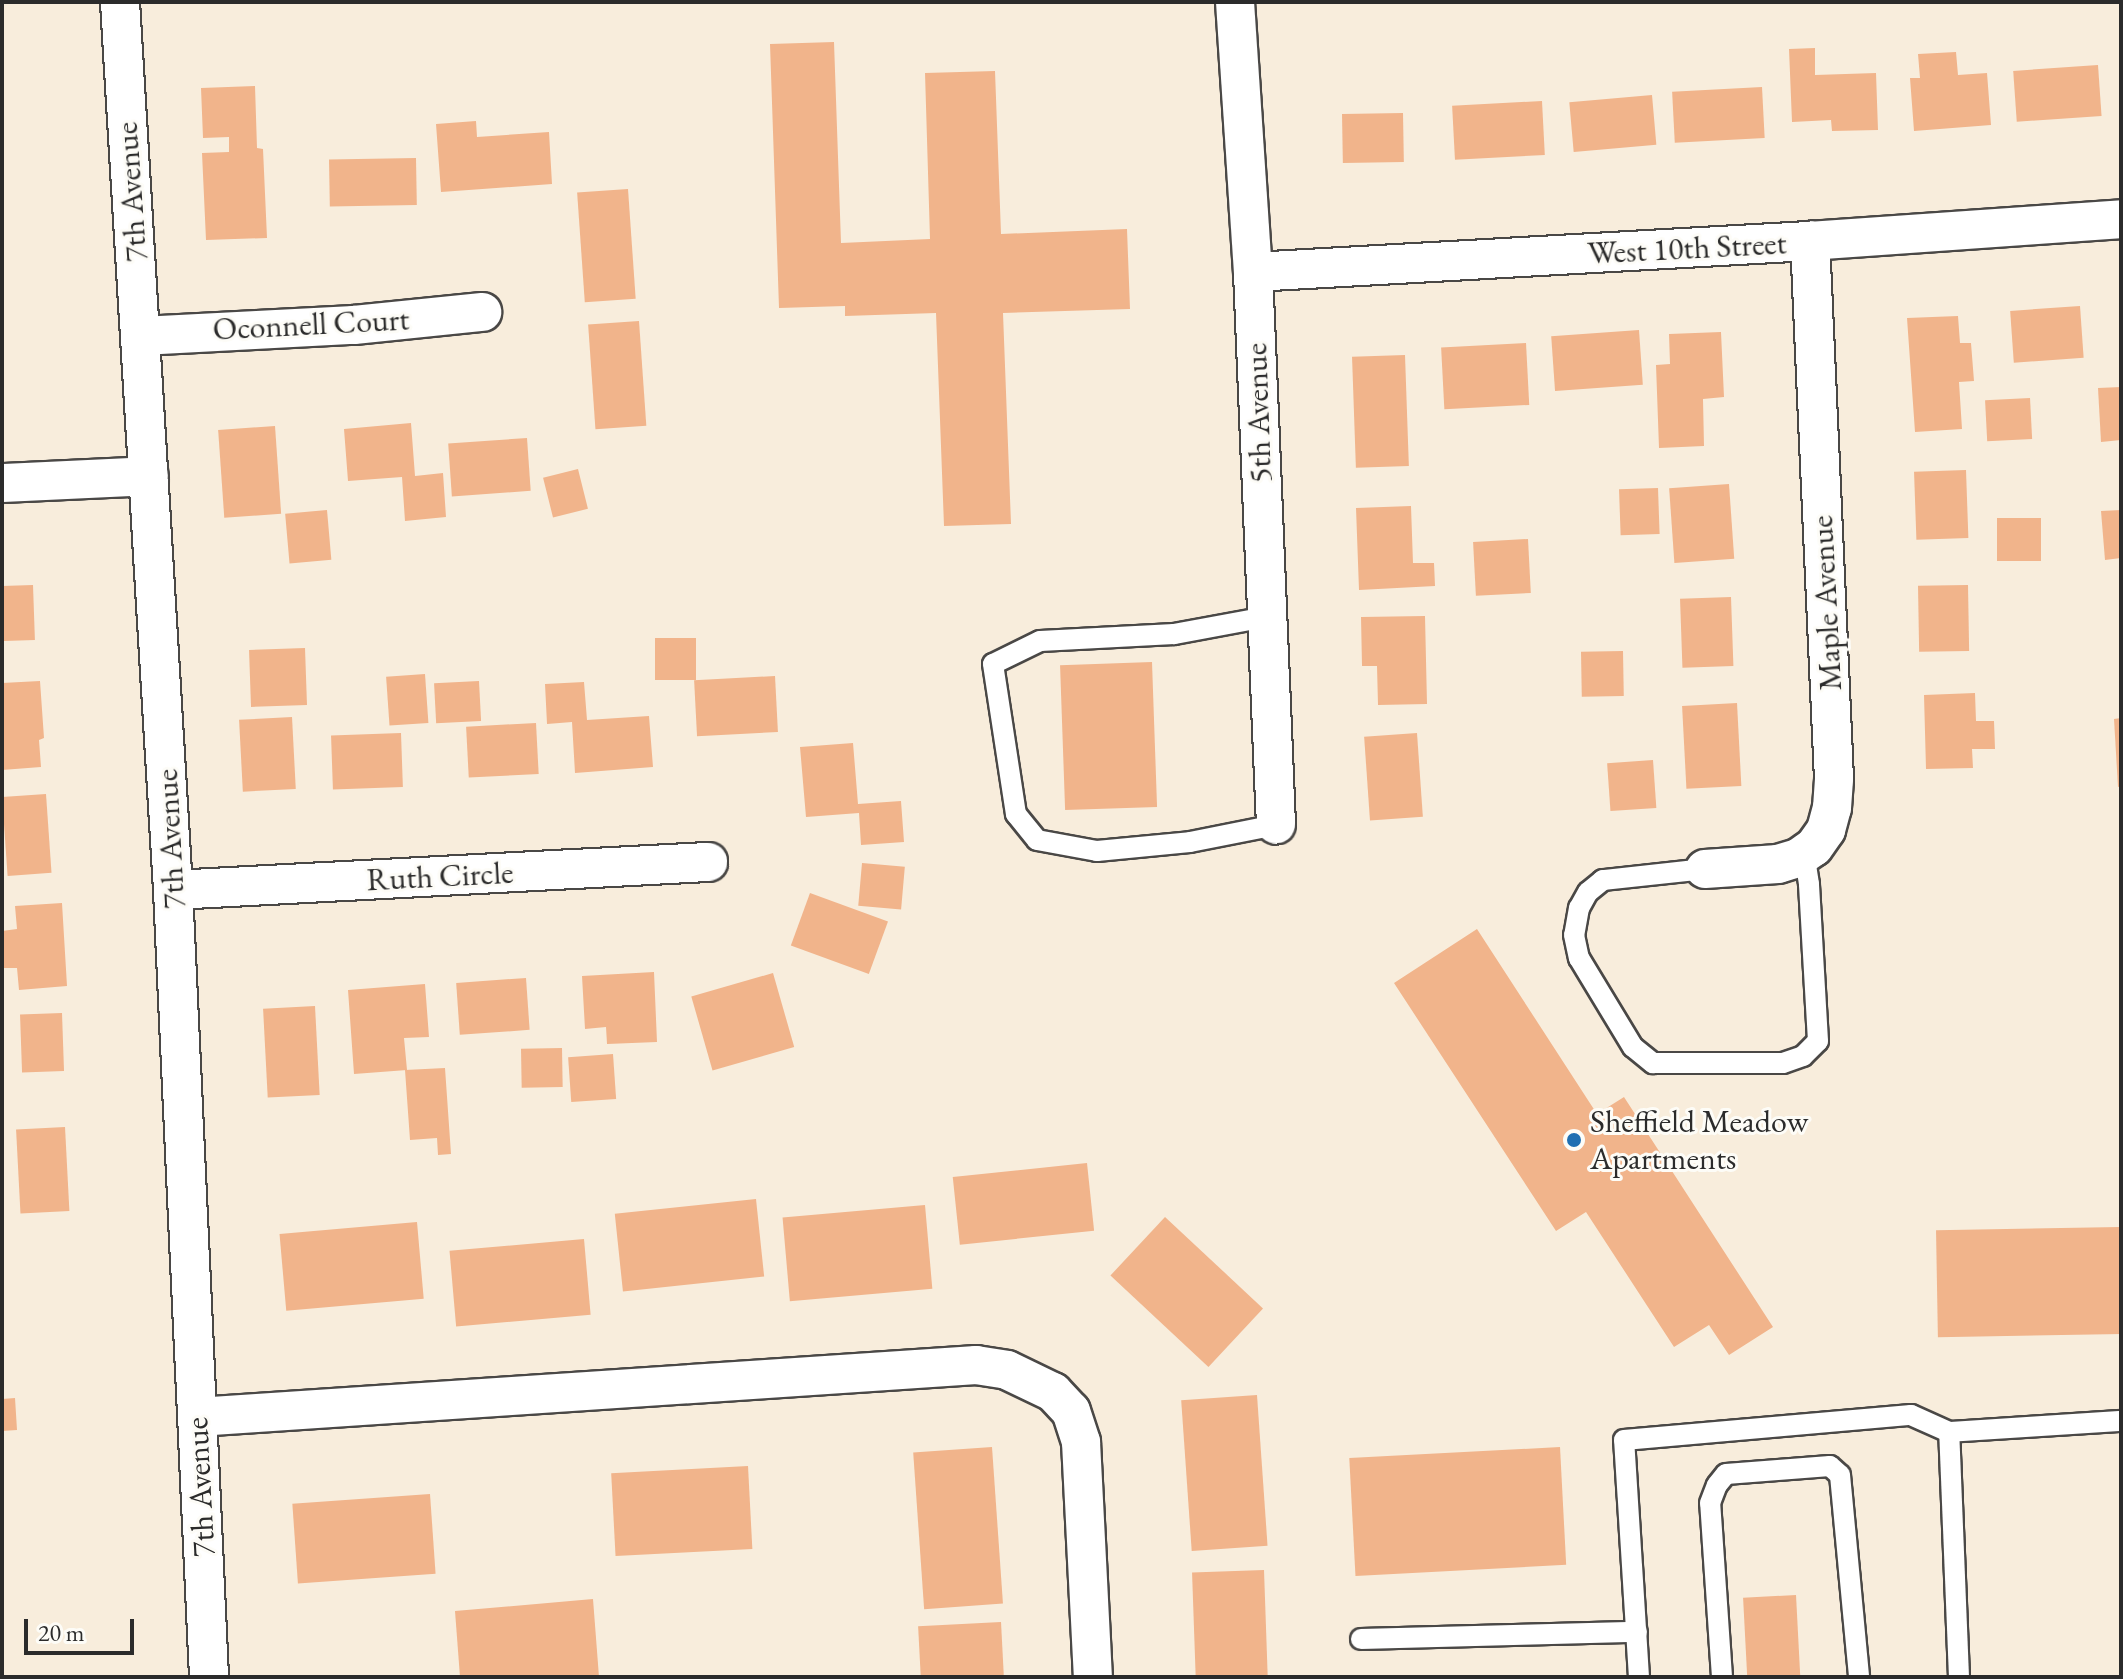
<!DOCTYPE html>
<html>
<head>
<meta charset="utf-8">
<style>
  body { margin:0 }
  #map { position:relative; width:2123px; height:1679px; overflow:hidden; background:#f8eddc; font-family:"EB Garamond",serif }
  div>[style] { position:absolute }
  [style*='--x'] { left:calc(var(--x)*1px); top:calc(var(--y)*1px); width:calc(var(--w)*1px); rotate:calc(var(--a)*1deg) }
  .building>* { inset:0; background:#f1b48b; transform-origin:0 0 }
  .roads { filter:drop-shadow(2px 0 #4a4846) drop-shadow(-2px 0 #4a4846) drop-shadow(0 2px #4a4846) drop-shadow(0 -2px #4a4846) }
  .service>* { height:20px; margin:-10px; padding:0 10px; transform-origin:10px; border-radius:10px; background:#fff }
  .minor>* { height:38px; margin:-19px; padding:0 19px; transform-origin:19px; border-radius:19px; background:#fff }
  .dots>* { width:22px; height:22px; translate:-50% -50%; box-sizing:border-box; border:4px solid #fdfcf7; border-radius:50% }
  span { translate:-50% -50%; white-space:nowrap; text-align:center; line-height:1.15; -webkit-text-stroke:6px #fdfcf7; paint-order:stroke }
  .street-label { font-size:32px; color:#2b2b2b }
  .poi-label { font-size:32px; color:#2b2b2b }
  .left { translate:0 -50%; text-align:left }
  .frame { position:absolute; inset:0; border:4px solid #2b2b2b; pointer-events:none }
  .scale { position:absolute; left:24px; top:1619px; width:110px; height:36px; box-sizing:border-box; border:4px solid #2b2b2b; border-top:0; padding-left:10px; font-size:24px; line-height:28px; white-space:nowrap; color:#2b2b2b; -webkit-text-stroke:6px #fdfcf7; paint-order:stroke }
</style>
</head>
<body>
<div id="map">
  <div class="building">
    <i style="clip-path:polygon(834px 42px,841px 243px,930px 239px,925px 73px,995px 71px,1001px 234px,1127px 229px,1130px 309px,1003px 313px,1011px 524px,944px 526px,936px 313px,845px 316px,845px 306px,779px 308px,770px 44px)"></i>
    <i style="clip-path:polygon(1815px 48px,1815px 75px,1876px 73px,1878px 130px,1832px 131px,1831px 120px,1792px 122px,1789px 49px)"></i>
    <i style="clip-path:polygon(1956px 52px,1958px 75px,1987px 73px,1991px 125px,1914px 131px,1910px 78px,1920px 78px,1918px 54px)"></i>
    <i style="left:2098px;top:65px;width:51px;height:85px;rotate:86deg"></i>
    <i style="clip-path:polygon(255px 86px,257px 148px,263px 149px,267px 238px,206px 240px,202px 153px,229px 152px,229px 137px,203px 138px,201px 88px)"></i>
    <i style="left:1762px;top:87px;width:51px;height:90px;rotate:87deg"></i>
    <i style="left:1652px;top:95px;width:50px;height:83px;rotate:85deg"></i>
    <i style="left:1542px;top:101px;width:54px;height:90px;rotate:87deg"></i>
    <i style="left:1403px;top:113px;width:49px;height:61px;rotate:89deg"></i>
    <i style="clip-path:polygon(476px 121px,477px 137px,549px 132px,552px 184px,441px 192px,436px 124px)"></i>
    <i style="left:416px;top:158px;width:47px;height:87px;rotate:89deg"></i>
    <i style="left:628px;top:189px;width:110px;height:51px;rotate:86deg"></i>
    <i style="left:2080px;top:306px;width:52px;height:70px;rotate:86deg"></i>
    <i style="clip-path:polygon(1958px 316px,1960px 343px,1971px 343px,1974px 381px,1959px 382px,1962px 429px,1915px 432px,1907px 318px)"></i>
    <i style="left:639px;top:321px;width:105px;height:51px;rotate:86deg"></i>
    <i style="left:1639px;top:330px;width:55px;height:88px;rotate:86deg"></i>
    <i style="clip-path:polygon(1721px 332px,1724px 397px,1703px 399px,1704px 446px,1659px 448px,1656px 365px,1670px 364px,1669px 334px)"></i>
    <i style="left:1526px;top:343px;width:62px;height:85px;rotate:87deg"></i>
    <i style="left:1405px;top:355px;width:111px;height:53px;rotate:88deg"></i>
    <i style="clip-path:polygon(2121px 387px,2121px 440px,2101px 442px,2098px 388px)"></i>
    <i style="left:2030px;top:398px;width:41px;height:45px;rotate:87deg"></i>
    <i style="clip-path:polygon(411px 423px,415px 476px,443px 473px,446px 517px,405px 521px,402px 477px,348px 481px,344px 429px)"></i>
    <i style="left:275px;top:426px;width:88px;height:57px;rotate:86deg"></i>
    <i style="left:527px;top:438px;width:53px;height:79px;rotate:86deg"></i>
    <i style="left:578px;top:469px;width:41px;height:36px;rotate:76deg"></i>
    <i style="left:1966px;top:470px;width:68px;height:52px;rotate:88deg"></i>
    <i style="left:1729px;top:484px;width:75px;height:60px;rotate:86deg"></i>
    <i style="left:1658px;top:488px;width:46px;height:39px;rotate:88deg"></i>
    <i style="clip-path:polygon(1411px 506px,1413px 563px,1434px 563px,1435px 586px,1359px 590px,1356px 508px)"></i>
    <i style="left:327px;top:510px;width:50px;height:42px;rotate:85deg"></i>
    <i style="clip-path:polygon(2121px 510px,2121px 558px,2105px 560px,2101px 511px)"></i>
    <i style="left:2041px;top:518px;width:43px;height:44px;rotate:90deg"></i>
    <i style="left:1528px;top:539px;width:54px;height:55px;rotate:87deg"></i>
    <i style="left:33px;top:585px;width:55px;height:31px;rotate:88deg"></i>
    <i style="left:1968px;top:585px;width:66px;height:50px;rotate:89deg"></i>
    <i style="left:1731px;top:597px;width:69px;height:51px;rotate:88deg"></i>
    <i style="clip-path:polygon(1425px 616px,1427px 704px,1378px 705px,1377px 666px,1362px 666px,1361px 617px)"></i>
    <i style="left:696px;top:638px;width:42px;height:41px;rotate:90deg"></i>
    <i style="left:305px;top:648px;width:57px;height:56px;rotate:88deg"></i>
    <i style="left:1623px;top:651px;width:45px;height:42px;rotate:89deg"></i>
    <i style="left:1152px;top:662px;width:145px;height:92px;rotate:88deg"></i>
    <i style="left:425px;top:674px;width:49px;height:39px;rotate:86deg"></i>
    <i style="left:775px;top:676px;width:56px;height:81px;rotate:87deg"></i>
    <i style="clip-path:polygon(40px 681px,44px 738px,39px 740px,41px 767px,2px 770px,2px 683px)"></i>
    <i style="left:479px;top:681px;width:40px;height:45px;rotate:87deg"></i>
    <i style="clip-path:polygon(584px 682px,587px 720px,649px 716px,653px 767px,575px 773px,572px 722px,547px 724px,545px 684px)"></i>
    <i style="clip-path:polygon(1975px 693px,1976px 721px,1994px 721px,1995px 749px,1972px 749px,1973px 768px,1926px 769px,1924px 695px)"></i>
    <i style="left:1737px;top:703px;width:83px;height:55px;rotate:87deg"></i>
    <i style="left:292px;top:717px;width:72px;height:53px;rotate:87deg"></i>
    <i style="clip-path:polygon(2121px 718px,2121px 786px,2118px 787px,2114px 719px)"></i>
    <i style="left:536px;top:723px;width:51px;height:70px;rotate:87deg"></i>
    <i style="left:401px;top:733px;width:54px;height:70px;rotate:88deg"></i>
    <i style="left:1417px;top:733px;width:84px;height:53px;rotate:86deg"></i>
    <i style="clip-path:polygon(853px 743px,858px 804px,901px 801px,904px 842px,861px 845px,859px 813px,806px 817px,800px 747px)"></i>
    <i style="left:1653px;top:760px;width:48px;height:46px;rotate:86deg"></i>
    <i style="left:46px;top:794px;width:79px;height:44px;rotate:86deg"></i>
    <i style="left:862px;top:863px;width:43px;height:43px;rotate:5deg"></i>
    <i style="left:810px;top:893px;width:83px;height:56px;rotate:20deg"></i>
    <i style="clip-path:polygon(62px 903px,67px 986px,19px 990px,17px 968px,3px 968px,2px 931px,17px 929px,15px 906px)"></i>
    <i style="clip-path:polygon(1477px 929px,1597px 1114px,1624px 1097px,1773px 1327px,1729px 1355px,1709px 1325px,1674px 1347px,1586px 1212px,1556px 1231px,1394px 983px)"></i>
    <i style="clip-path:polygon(654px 972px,657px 1042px,607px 1044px,606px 1027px,585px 1029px,582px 976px)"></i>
    <i style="left:773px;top:973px;width:77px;height:85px;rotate:74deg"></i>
    <i style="left:526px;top:978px;width:52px;height:70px;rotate:86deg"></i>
    <i style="clip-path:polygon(425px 984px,429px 1037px,404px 1038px,407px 1070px,354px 1074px,348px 990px)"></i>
    <i style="left:315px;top:1006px;width:89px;height:52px;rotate:87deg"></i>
    <i style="left:62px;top:1013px;width:58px;height:42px;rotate:88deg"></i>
    <i style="left:562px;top:1048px;width:39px;height:41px;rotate:89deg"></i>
    <i style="left:613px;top:1054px;width:45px;height:45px;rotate:86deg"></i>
    <i style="clip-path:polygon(445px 1068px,451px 1154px,438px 1155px,437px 1138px,410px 1140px,405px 1070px)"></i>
    <i style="left:65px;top:1127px;width:84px;height:49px;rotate:87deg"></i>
    <i style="left:1087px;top:1163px;width:68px;height:135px;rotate:84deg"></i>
    <i style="left:756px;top:1199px;width:78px;height:142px;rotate:84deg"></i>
    <i style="left:925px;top:1205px;width:84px;height:143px;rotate:85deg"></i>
    <i style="left:1165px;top:1217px;width:134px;height:80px;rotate:43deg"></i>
    <i style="left:417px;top:1222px;width:77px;height:138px;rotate:85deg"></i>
    <i style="left:2120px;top:1227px;width:107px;height:184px;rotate:89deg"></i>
    <i style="left:584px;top:1239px;width:76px;height:135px;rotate:85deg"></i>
    <i style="left:1257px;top:1395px;width:151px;height:76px;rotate:86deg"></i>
    <i style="clip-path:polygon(15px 1398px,17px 1430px,2px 1431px,2px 1399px)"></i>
    <i style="left:992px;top:1447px;width:157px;height:79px;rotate:86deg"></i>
    <i style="left:1560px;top:1447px;width:118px;height:211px;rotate:87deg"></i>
    <i style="left:748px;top:1466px;width:83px;height:137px;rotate:87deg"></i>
    <i style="left:430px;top:1494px;width:80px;height:138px;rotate:86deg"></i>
    <i style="left:1264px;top:1570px;width:107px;height:72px;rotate:88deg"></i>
    <i style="left:1796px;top:1595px;width:82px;height:53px;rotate:87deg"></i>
    <i style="clip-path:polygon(593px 1599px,599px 1677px,460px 1677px,455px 1611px)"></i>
    <i style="left:1001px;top:1622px;width:55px;height:83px;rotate:87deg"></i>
  </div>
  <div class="roads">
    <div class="service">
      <i style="--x:1266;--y:617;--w:94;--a:169.5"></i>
      <i style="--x:1174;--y:634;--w:134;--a:177"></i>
      <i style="--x:1040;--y:641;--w:52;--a:153.9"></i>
      <i style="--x:993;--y:664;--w:152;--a:81.3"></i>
      <i style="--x:1016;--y:814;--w:33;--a:51"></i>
      <i style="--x:1037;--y:840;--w:61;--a:10.4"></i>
      <i style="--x:1097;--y:851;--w:93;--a:-5.5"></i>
      <i style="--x:1190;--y:842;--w:88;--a:-11.2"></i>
      <i style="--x:1705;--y:869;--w:103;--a:173.8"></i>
      <i style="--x:1603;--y:880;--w:19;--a:141"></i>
      <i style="--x:1588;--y:892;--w:18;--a:119"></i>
      <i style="--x:1579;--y:908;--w:27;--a:100"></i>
      <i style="--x:1574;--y:935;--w:24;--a:78"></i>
      <i style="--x:1579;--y:958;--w:104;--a:58.8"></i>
      <i style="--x:1633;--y:1047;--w:26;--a:39"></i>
      <i style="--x:1653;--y:1063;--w:130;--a:0"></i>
      <i style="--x:1783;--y:1063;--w:21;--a:-19"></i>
      <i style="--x:1803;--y:1056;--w:21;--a:-45"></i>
      <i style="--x:1818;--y:1041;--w:157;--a:-93.3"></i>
      <i style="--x:1809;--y:884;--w:30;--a:-99"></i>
      <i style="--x:1361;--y:1639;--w:276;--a:-1.5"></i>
      <i style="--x:1639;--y:1677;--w:237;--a:-93.6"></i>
      <i style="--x:1624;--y:1440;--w:288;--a:-5"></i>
      <i style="--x:1911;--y:1415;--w:42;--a:24.1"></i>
      <i style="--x:1722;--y:1677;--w:174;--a:-93.9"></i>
      <i style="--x:1710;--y:1503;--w:19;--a:-69"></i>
      <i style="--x:1717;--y:1485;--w:14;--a:-51"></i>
      <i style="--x:1726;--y:1474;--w:104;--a:-4.4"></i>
      <i style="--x:1830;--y:1466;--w:13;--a:42"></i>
      <i style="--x:1840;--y:1475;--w:203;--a:84.6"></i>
      <i style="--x:1959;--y:1677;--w:245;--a:-92.3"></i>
      <i style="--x:1949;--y:1432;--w:172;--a:-3.7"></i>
    </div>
    <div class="minor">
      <i style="--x:120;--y:2;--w:890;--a:86.58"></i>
      <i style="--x:173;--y:890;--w:788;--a:87.38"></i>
      <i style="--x:1235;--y:2;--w:271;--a:86.2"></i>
      <i style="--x:1253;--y:272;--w:553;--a:87.62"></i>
      <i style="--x:1253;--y:272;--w:558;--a:-3.19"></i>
      <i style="--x:1810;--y:241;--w:312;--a:-4"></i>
      <i style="--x:141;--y:336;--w:213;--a:-3"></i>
      <i style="--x:354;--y:325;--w:129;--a:-5.8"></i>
      <i style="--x:2;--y:483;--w:147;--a:-2.7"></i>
      <i style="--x:1705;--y:869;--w:73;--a:-3.9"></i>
      <i style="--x:1778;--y:864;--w:21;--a:-17"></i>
      <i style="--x:1798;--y:858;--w:19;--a:-35"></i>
      <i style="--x:1814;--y:847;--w:21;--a:-55"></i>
      <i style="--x:1826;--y:830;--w:23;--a:-75"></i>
      <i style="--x:1832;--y:808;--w:29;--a:-86"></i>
      <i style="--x:1834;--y:779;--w:539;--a:-92.55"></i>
      <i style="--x:173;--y:890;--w:536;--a:-3"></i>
      <i style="--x:197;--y:1417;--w:781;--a:-3.82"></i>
      <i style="--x:976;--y:1365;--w:31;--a:9"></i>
      <i style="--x:1007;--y:1370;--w:51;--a:25.6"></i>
      <i style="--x:1053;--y:1392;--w:26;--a:47"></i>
      <i style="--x:1071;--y:1411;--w:33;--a:72"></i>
      <i style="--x:1081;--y:1442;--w:235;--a:87.1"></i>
    </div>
  </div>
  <div class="dots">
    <i style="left:1574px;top:1140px;background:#1f6fb2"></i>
  </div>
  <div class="street-label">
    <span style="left:131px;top:192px;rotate:-94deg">7th Avenue</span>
    <span style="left:1687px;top:248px;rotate:-3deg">West 10th Street</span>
    <span style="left:311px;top:324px;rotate:-3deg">Oconnell Court</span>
    <span style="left:1258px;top:413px;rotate:-92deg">5th Avenue</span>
    <span style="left:1826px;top:603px;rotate:-93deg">Maple Avenue</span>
    <span style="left:170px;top:839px;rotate:-93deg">7th Avenue</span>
    <span style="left:440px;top:876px;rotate:-3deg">Ruth Circle</span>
    <span style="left:200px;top:1487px;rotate:-93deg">7th Avenue</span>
  </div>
  <div class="poi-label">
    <span class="left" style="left:1590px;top:1140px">Sheffield Meadow<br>Apartments</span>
  </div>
  <div class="frame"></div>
  <div class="scale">20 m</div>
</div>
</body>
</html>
